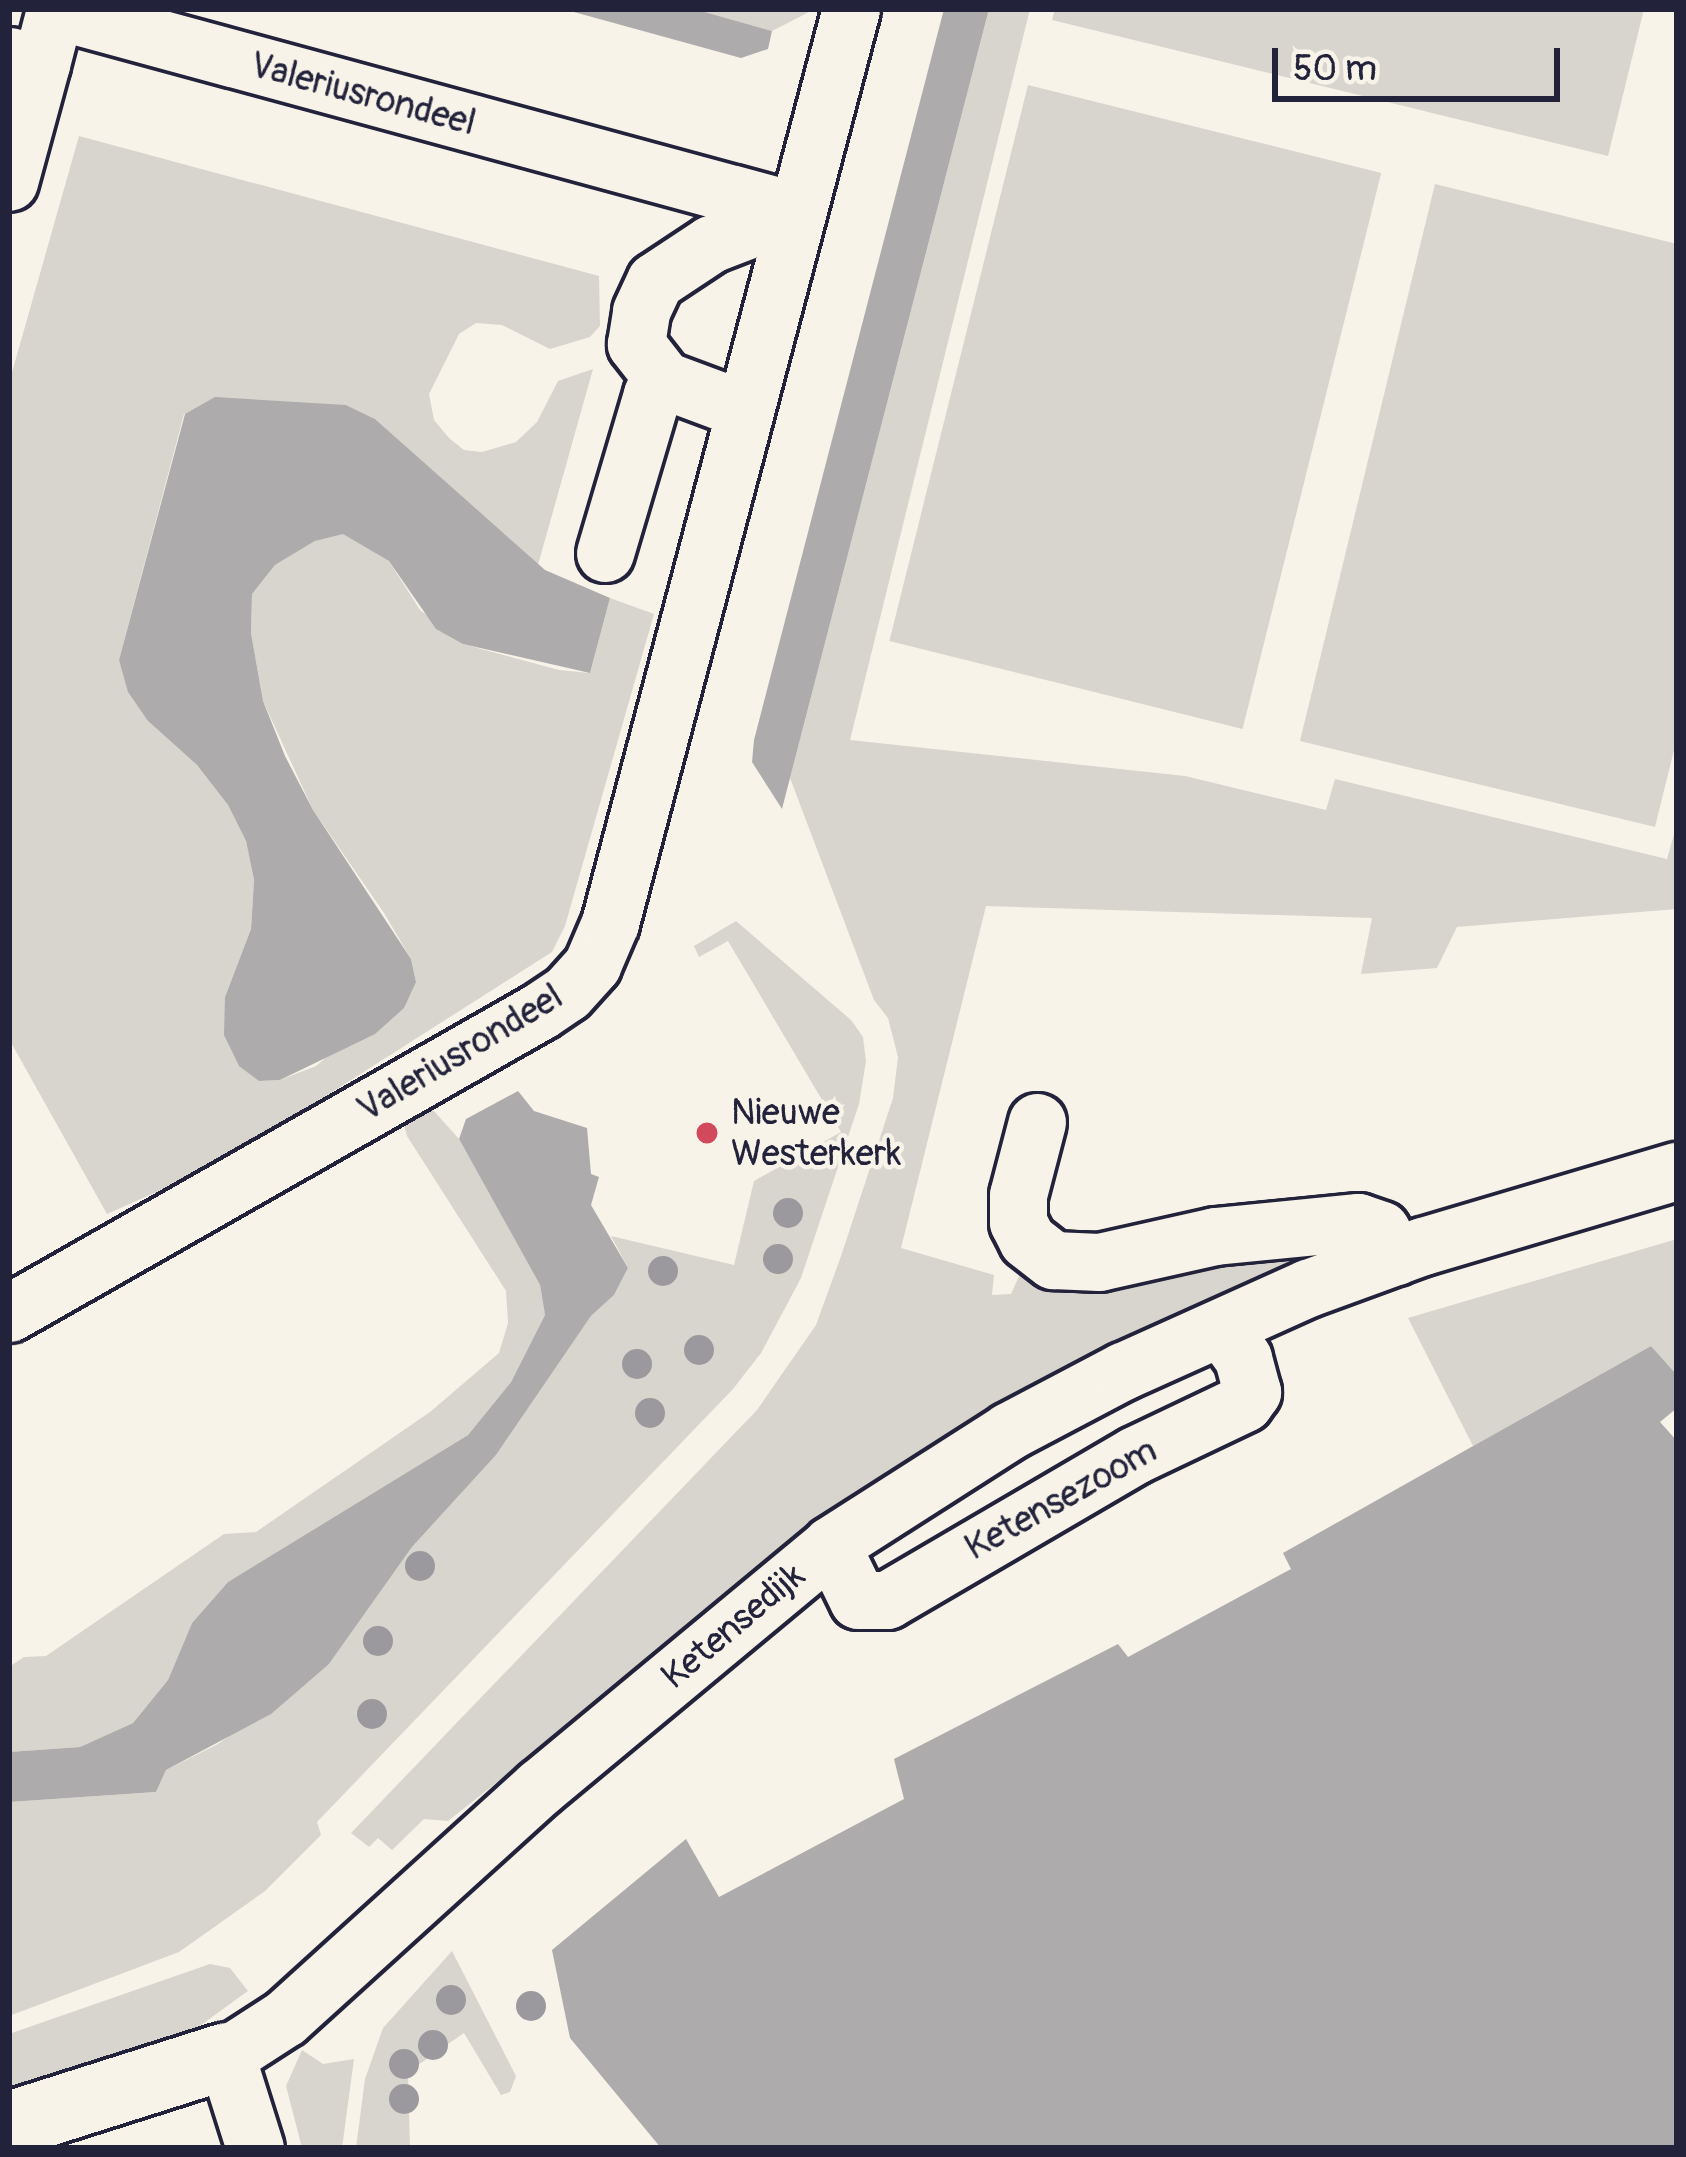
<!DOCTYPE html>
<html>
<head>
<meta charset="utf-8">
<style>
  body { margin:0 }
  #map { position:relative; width:1686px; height:2157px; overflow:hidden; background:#f7f3e8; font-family:Pangolin,sans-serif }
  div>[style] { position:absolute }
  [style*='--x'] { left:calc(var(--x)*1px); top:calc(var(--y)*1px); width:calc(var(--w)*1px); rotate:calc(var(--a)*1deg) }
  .green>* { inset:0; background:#d8d5cf; transform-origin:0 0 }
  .water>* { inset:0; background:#aeabad }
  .roads { filter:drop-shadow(3px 0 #22223b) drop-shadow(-3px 0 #22223b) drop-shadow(0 3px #22223b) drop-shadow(0 -3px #22223b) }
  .minor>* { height:57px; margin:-28.5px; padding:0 28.5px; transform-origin:28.5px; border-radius:28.5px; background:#f7f3e8 }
  .major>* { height:66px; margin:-33px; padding:0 33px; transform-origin:33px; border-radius:33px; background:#f7f3e8 }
  .trees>* { width:30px; height:30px; margin:-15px; border-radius:50%; background:#9b999d }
  .dots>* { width:33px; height:33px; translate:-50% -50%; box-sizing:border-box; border:6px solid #f7f3e8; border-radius:50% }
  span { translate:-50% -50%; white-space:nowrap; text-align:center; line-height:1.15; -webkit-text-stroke:9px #f7f3e8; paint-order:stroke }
  .street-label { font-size:36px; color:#22223b }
  .poi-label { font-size:36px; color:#22223b }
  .left { translate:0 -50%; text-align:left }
  .frame { position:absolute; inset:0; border:12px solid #22223b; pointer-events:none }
  .scale { position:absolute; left:1272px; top:48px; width:288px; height:54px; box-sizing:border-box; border:6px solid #22223b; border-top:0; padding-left:15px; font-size:36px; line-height:42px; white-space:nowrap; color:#22223b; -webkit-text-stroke:9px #f7f3e8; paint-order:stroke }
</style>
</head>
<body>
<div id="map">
  <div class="green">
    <i style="clip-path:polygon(694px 9px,815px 9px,772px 31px)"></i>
    <i style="clip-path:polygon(989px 9px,1030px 9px,850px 740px,1185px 776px,1326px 810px,1335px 779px,1667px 859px,1677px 823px,1677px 909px,1457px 927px,1437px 968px,1361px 974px,1372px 918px,986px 906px,901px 1248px,994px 1275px,992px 1295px,1011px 1294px,1024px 1265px,1354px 1243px,825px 1523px,448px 1821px,424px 1819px,392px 1850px,378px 1838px,369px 1847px,351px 1833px,757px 1410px,816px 1325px,841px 1256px,893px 1098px,898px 1057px,888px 1018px,874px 1000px,790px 778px)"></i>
    <i style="clip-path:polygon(1055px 9px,1644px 9px,1608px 156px,1052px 20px)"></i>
    <i style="left:1028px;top:85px;width:364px;height:573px;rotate:14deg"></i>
    <i style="clip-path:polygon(79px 136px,599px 276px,600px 326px,590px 337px,550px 349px,502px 325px,476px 323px,459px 334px,429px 394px,434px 420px,449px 438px,464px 450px,482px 452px,516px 442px,537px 422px,558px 381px,593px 369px,538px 565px,375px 419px,346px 405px,184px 414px,119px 660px,148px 721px,197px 765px,228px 805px,246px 841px,254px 880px,251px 929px,225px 997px,259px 1081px,280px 1080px,316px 1066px,416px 982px,411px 959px,384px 913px,313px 810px,263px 701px,251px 633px,252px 594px,275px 565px,315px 541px,343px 533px,389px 561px,420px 610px,463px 644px,559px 670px,590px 673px,610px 598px,654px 614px,565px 926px,552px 952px,219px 1164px,107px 1214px,9px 1039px,9px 383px)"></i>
    <i style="clip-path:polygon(1435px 184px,1677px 244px,1677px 738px,1655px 827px,1300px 741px)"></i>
    <i style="clip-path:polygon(736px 921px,851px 1020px,863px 1037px,866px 1061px,859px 1104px,801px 1278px,761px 1353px,733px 1389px,317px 1822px,321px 1835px,265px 1891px,179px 1952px,9px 2016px,9px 1802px,156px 1792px,166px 1770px,218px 1744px,329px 1664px,412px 1547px,496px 1455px,591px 1316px,614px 1295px,628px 1268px,611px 1236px,734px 1265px,754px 1181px,841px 1132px,728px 941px,699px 957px,694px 946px)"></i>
    <i style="clip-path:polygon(432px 1109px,459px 1139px,540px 1285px,545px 1315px,511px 1382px,468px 1435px,228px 1582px,192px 1623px,168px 1680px,133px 1723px,80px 1747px,9px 1752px,9px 1667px,24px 1657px,46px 1656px,224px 1534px,256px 1532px,430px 1412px,499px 1353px,508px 1323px,506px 1291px,407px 1136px,404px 1125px)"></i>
    <i style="clip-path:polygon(1677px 1239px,1677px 1375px,1651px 1346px,1473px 1446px,1408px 1318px)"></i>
    <i style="clip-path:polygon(452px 1951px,516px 2076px,510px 2092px,501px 2095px,464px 2033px,408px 2072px,410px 2148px,356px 2148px,365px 2079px,383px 2028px)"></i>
    <i style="clip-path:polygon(210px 1964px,230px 1968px,248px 1991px,183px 2038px,9px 2113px,9px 2034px)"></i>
    <i style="clip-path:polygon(302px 2050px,323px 2064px,354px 2059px,342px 2148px,302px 2148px,286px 2086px)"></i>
  </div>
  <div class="water">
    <i style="clip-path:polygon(563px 9px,694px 9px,772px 31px,768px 49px,741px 58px)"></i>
    <i style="clip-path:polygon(944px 9px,989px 9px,782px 809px,752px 762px,754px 740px)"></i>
    <i style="clip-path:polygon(215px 397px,346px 405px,375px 419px,545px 570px,610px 598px,590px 673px,463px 644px,436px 629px,389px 561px,343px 534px,315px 541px,275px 565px,252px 594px,251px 633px,263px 701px,285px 756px,313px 810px,411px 959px,416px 982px,404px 1008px,375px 1034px,280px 1080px,259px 1081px,239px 1066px,224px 1035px,225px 997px,251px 929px,254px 880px,246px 841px,228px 805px,197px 765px,148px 721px,128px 692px,119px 660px,185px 414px)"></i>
    <i style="clip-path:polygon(518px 1091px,534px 1111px,587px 1128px,591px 1174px,599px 1177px,591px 1205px,628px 1268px,614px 1295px,591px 1316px,496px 1455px,412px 1547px,329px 1664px,271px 1714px,166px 1770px,156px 1792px,9px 1802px,9px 1752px,80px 1747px,133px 1723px,168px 1680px,192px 1623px,228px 1582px,468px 1435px,511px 1382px,545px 1315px,540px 1285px,459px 1139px,466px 1119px)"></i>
    <i style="clip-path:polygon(1651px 1346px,1677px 1375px,1677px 1408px,1660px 1422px,1677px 1441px,1677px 2148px,661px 2148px,570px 2038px,552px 1950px,686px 1839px,719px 1897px,904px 1799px,894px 1759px,1118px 1644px,1128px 1657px,1291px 1569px,1283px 1553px)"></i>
  </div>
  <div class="roads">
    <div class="minor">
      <i style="--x:9;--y:56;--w:33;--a:14"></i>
      <i style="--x:41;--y:64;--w:122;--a:105.2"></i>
      <i style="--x:41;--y:64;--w:56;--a:-75.5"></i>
      <i style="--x:55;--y:10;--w:768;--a:15.18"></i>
      <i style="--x:742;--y:409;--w:83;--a:-159.6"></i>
      <i style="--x:664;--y:380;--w:46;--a:-127.9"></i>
      <i style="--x:636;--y:344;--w:33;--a:-81"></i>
      <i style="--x:641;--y:311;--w:33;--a:-65"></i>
      <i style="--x:655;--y:281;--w:67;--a:-33.5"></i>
      <i style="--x:711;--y:244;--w:91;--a:-21.2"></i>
      <i style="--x:605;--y:553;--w:166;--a:-73.5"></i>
      <i style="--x:652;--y:394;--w:18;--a:-49"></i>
      <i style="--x:1037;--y:1122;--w:75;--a:104.6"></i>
      <i style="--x:1018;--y:1195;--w:27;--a:90"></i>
      <i style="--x:1018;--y:1222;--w:20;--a:63"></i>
      <i style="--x:1027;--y:1240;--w:33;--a:38"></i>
      <i style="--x:1053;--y:1260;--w:46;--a:2.5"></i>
      <i style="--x:1099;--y:1262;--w:119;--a:-12.6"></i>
      <i style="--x:1215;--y:1236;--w:144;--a:-5.6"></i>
      <i style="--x:1358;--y:1222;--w:24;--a:19"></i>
      <i style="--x:1381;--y:1230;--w:30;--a:62"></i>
      <i style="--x:9;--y:1313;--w:611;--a:-29.63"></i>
      <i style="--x:540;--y:1011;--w:32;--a:-34"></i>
      <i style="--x:567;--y:993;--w:38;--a:-48"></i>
      <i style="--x:592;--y:965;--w:46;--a:-66.8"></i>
      <i style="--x:610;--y:923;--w:945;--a:-75.23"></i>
      <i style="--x:831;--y:1545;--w:61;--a:63.9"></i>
      <i style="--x:858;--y:1600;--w:29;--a:0"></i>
      <i style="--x:887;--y:1600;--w:287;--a:-30.3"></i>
      <i style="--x:1135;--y:1455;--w:121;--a:-25.5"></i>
      <i style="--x:1244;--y:1403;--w:14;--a:-54"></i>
      <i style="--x:1252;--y:1392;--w:35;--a:-105"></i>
      <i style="--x:1243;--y:1358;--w:37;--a:-126"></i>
      <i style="--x:255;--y:2148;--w:96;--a:-107.5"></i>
      <i style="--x:226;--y:2056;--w:70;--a:-32.8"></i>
      <i style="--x:285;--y:2018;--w:344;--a:-42.2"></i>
      <i style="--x:540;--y:1787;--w:378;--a:-39.7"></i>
      <i style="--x:831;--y:1545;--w:211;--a:-32.6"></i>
      <i style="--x:1009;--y:1431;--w:129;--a:-27.8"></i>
      <i style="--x:1123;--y:1371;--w:203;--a:-24.2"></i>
      <i style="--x:1308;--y:1288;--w:122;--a:-20.1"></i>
      <i style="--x:1423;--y:1246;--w:265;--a:-16.5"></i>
    </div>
    <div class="major">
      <i style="--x:9;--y:2125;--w:228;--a:-17.6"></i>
    </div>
  </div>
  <div class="trees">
    <i style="left:788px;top:1213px"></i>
    <i style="left:778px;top:1259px"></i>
    <i style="left:663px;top:1271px"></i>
    <i style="left:699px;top:1350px"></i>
    <i style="left:637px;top:1364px"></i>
    <i style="left:650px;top:1413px"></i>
    <i style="left:420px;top:1566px"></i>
    <i style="left:378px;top:1641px"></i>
    <i style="left:372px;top:1714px"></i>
    <i style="left:451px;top:2000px"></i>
    <i style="left:531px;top:2006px"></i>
    <i style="left:433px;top:2045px"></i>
    <i style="left:404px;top:2064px"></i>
    <i style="left:404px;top:2099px"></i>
  </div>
  <div class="dots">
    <i style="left:707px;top:1133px;background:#d1495b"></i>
  </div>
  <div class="street-label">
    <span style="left:363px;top:94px;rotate:15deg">Valeriusrondeel</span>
    <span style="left:460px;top:1053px;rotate:-31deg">Valeriusrondeel</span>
    <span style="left:1061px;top:1499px;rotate:-29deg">Ketensezoom</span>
    <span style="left:733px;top:1626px;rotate:-40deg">Ketensedijk</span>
  </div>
  <div class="poi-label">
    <span class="left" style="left:731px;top:1133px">Nieuwe<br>Westerkerk</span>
  </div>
  <div class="frame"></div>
  <div class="scale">50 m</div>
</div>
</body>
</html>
